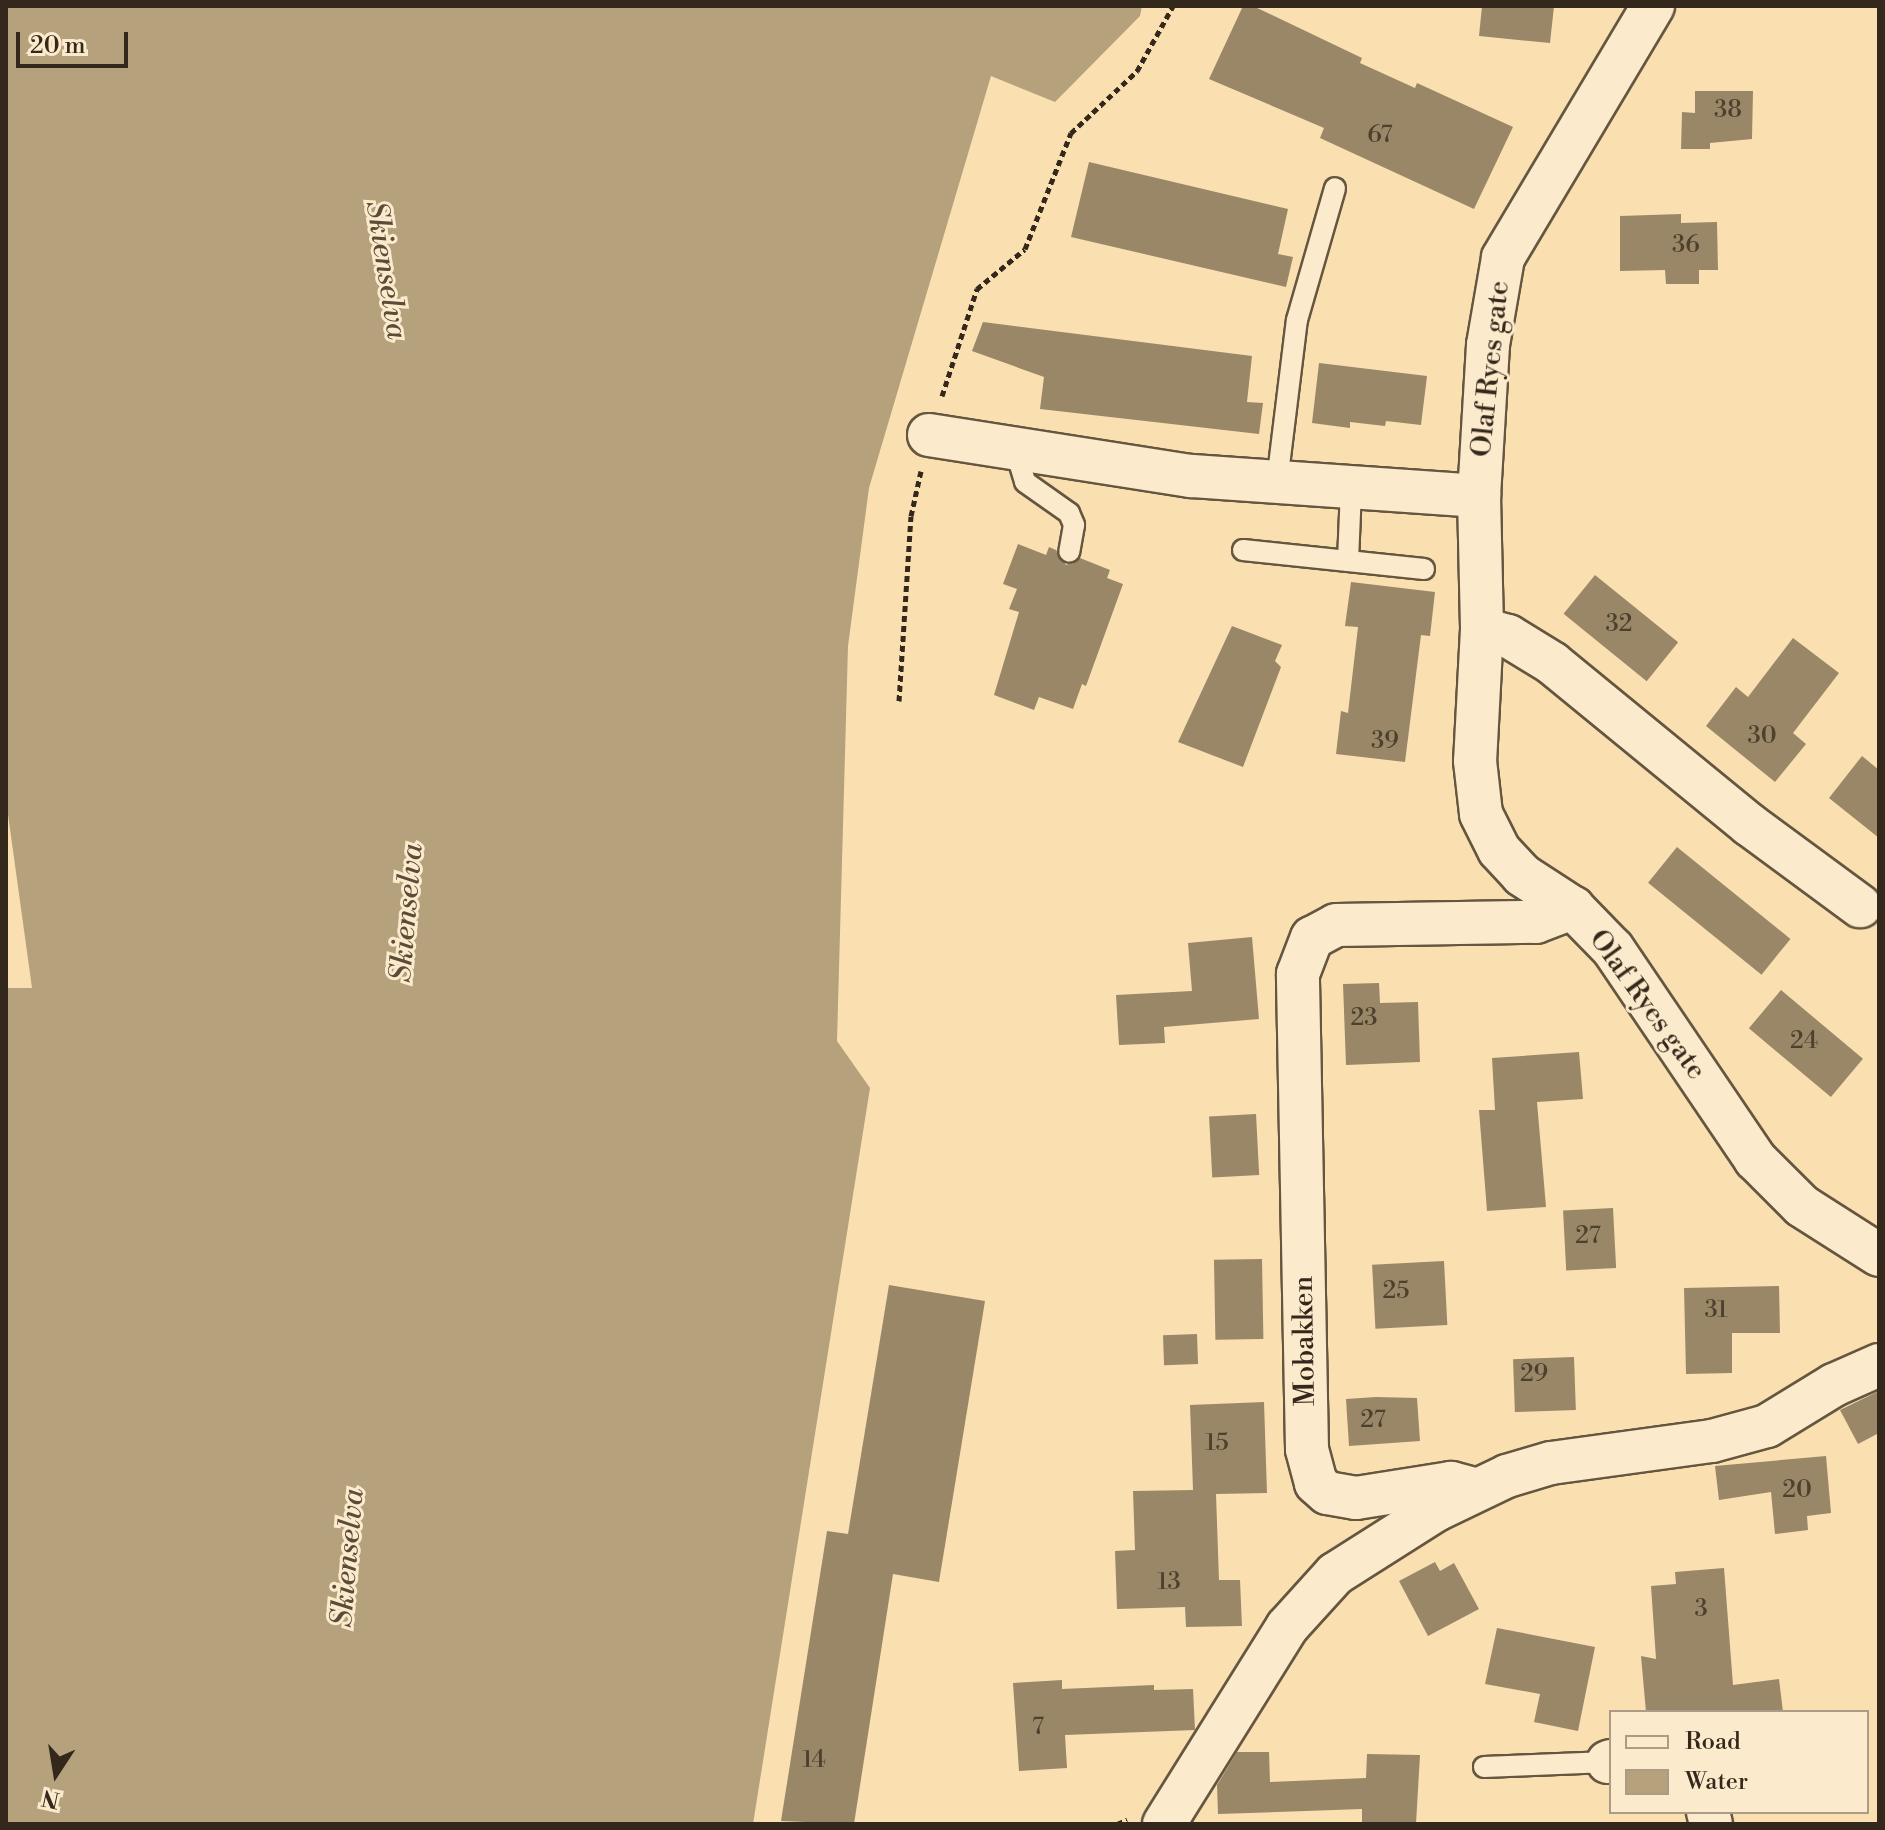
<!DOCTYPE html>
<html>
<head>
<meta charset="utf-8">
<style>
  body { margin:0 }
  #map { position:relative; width:1885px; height:1830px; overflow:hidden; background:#fadfb0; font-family:"Libre Bodoni",serif }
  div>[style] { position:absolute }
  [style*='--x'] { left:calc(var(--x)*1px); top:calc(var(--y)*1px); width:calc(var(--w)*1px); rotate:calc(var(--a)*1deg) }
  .water>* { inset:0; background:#b6a17d }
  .building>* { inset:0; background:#9a8768; transform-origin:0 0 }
  .path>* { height:5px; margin-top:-2.5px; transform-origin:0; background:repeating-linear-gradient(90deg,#33281b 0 6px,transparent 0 10px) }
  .roads { filter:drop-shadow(2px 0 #655640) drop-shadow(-2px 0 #655640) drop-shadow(0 2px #655640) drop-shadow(0 -2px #655640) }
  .service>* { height:20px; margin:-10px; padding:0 10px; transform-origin:10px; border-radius:10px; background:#fceacc }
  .minor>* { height:42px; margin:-21px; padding:0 21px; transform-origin:21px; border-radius:21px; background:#fceacc }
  span { translate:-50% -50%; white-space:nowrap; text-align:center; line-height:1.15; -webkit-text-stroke:6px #fceacc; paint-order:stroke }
  .number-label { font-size:24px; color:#4d402e }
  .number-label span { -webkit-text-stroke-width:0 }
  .street-label { font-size:28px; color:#33281b }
  .water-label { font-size:30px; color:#5a4c38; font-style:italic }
  .frame { position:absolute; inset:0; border:8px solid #33281b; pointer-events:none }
  .legend { position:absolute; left:1609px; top:1710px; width:260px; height:104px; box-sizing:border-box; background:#fceacc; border:2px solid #ac9c85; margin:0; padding:10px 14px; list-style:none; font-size:24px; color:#33281b }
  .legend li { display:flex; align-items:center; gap:16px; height:40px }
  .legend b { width:40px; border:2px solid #ac9c85 }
  .north { position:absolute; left:16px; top:1734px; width:80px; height:80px; -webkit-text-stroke:6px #fceacc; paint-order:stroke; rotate:192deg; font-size:22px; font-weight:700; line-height:32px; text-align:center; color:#33281b }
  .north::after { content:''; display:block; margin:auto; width:28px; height:36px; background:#33281b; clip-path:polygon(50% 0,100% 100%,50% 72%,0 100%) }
  .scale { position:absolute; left:16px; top:32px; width:112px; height:36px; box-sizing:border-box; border:4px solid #33281b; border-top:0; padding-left:10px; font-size:24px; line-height:28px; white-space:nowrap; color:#33281b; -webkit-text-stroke:6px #fceacc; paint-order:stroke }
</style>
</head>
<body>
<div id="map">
  <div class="water">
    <i style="clip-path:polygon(6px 6px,1142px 6px,1140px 16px,1055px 102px,991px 76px,869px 488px,848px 646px,837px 1041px,870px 1088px,753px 1824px,6px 1824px,6px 988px,32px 988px,6px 800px)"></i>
  </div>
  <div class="building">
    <i style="clip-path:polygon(1243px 6px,1253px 6px,1362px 58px,1360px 63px,1415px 88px,1417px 83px,1513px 127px,1474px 209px,1320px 138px,1324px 128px,1209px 79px)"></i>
    <i style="clip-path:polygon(1482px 6px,1554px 6px,1550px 43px,1479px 36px)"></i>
    <i style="clip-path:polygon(1695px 91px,1753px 91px,1752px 139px,1710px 143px,1710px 149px,1681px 149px,1682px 112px,1695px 113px)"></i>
    <i style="clip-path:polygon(1089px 162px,1288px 209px,1278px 254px,1293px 257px,1286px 287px,1071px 237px)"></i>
    <i style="clip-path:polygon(1681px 214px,1681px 223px,1717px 222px,1718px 270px,1699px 270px,1699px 284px,1666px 284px,1665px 270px,1620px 271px,1620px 216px)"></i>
    <i style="clip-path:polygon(983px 322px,1252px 356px,1247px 402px,1263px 403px,1259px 434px,1040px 409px,1044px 377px,972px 351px)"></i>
    <i style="clip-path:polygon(1319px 363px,1427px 376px,1421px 425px,1386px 421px,1385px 426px,1350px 422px,1350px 428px,1312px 423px)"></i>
    <i style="clip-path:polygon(1018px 544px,1046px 555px,1049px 547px,1056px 550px,1066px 565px,1080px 558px,1110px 570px,1107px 578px,1123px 584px,1086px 686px,1082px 684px,1073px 709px,1039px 697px,1034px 710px,994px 695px,1019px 612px,1009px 609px,1017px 589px,1003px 584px)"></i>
    <i style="left:1595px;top:575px;width:107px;height:50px;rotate:39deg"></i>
    <i style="clip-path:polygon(1351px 582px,1435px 592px,1430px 636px,1421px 635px,1405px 762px,1336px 754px,1341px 711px,1348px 713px,1358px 627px,1345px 626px)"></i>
    <i style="clip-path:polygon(1232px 626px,1282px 645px,1275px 661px,1281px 667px,1243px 767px,1178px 742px)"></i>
    <i style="clip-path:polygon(1793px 638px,1839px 673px,1793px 733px,1806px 744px,1775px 782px,1706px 726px,1736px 687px,1748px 697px)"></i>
    <i style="clip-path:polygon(1862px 756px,1879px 770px,1879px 838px,1829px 798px)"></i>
    <i style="left:1677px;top:847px;width:146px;height:46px;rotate:39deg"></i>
    <i style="clip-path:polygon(1252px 937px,1259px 1019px,1164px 1027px,1165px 1043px,1119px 1045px,1116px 995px,1192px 991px,1188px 943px)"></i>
    <i style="clip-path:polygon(1379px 983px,1380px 1003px,1418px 1002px,1420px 1062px,1346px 1065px,1343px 984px)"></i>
    <i style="left:1781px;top:990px;width:107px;height:50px;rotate:40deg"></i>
    <i style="clip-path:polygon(1579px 1052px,1583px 1099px,1537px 1102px,1546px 1207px,1487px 1211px,1479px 1110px,1495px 1110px,1492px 1058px)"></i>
    <i style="left:1256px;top:1114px;width:61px;height:47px;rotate:87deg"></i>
    <i style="left:1613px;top:1208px;width:60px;height:50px;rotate:87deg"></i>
    <i style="left:1262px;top:1259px;width:80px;height:48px;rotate:89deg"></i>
    <i style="left:1444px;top:1261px;width:64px;height:72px;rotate:87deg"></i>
    <i style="clip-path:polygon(889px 1285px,985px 1301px,939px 1582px,893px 1574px,854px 1824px,781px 1821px,827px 1531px,848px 1534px)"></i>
    <i style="clip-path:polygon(1779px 1286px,1780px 1333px,1732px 1333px,1732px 1373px,1686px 1374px,1684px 1288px)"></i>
    <i style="left:1197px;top:1334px;width:30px;height:34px;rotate:88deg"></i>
    <i style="left:1574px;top:1357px;width:53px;height:61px;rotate:88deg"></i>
    <i style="clip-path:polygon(1879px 1391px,1879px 1433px,1858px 1444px,1840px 1410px)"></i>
    <i style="clip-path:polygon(1376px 1397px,1417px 1398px,1420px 1441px,1349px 1446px,1346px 1399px)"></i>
    <i style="clip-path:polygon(1264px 1402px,1267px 1493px,1216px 1494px,1219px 1580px,1240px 1580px,1242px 1626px,1186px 1627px,1185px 1607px,1117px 1609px,1115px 1551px,1135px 1550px,1133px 1491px,1193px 1490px,1190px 1405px)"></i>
    <i style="clip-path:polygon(1826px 1456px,1831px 1513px,1807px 1516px,1808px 1530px,1775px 1534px,1771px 1492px,1719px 1500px,1715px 1466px)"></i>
    <i style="clip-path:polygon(1435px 1562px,1440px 1571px,1454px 1563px,1479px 1609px,1428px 1636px,1399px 1581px)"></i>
    <i style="clip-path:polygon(1724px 1568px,1733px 1685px,1779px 1679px,1783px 1712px,1646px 1712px,1641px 1656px,1656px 1659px,1651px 1586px,1676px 1584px,1675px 1572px)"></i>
    <i style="clip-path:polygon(1497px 1628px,1595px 1647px,1578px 1731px,1534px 1722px,1540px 1694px,1485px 1684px)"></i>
    <i style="clip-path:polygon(1062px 1680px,1062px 1689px,1154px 1685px,1154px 1690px,1193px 1689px,1195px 1730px,1065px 1735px,1067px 1768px,1019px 1771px,1013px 1683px)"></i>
    <i style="clip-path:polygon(1237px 1752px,1269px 1752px,1270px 1782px,1366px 1778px,1367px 1754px,1420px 1755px,1416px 1824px,1362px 1824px,1362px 1809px,1218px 1814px,1217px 1785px)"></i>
  </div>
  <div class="path">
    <i style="--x:942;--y:396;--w:113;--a:-71.9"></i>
    <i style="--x:977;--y:289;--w:62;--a:-39.8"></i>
    <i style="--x:1025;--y:249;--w:125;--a:-68.4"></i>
    <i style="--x:1071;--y:133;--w:91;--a:-43.2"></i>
    <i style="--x:1137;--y:71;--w:74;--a:-61"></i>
    <i style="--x:899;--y:701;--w:185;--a:-86.3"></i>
    <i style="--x:911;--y:516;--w:46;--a:-77.5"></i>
    <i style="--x:1117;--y:1824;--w:11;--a:-22"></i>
  </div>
  <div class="roads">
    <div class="service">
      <i style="--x:1016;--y:452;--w:31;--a:73"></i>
      <i style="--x:1025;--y:482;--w:54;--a:35.2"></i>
      <i style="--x:1069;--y:513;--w:13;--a:67"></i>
      <i style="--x:1074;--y:525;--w:27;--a:100"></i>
      <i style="--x:1277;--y:482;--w:163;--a:-83"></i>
      <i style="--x:1297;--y:320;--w:137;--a:-73.9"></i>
      <i style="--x:1243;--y:550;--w:182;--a:6"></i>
      <i style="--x:1348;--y:561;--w:71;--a:-87.6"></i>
      <i style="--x:1484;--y:1767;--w:124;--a:-2.3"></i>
    </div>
    <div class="minor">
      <i style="--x:1653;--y:6;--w:293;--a:120.8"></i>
      <i style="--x:1503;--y:258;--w:88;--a:99.8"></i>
      <i style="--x:1488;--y:345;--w:151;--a:93.4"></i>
      <i style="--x:1479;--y:496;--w:133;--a:88.7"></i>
      <i style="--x:1482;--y:629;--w:132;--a:93"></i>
      <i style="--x:1475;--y:761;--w:53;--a:83.5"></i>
      <i style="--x:1481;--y:814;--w:40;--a:63.4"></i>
      <i style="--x:1499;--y:850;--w:34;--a:47"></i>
      <i style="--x:1522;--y:875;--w:61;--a:32.9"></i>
      <i style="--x:1573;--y:908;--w:57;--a:45.7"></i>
      <i style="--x:1613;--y:949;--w:254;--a:55.9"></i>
      <i style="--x:1755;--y:1159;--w:66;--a:45"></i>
      <i style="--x:1802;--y:1206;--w:91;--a:32.5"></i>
      <i style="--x:929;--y:435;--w:266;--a:8.9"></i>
      <i style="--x:1192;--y:476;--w:288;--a:4"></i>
      <i style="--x:1482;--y:629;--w:27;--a:15"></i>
      <i style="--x:1508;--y:636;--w:52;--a:31.5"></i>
      <i style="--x:1552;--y:663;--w:256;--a:39.3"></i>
      <i style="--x:1750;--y:825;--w:137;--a:36.4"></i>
      <i style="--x:1474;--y:1489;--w:24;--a:-165"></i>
      <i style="--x:1451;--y:1483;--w:96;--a:171"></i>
      <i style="--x:1356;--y:1498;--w:29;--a:-170"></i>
      <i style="--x:1327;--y:1493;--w:15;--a:-138"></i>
      <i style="--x:1316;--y:1483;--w:35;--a:-105"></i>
      <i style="--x:1307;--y:1449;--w:475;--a:-91.1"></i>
      <i style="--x:1298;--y:974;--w:39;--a:-69"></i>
      <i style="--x:1312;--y:938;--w:27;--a:-28"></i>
      <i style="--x:1336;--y:925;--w:200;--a:-0.9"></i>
      <i style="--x:1536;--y:922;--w:40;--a:-21"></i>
      <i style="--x:1608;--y:1762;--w:3;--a:-18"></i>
      <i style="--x:1708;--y:1812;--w:12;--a:76"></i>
      <i style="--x:1164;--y:1824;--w:232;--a:-58"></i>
      <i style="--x:1287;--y:1627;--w:72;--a:-47.8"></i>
      <i style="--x:1335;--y:1574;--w:120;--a:-32.4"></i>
      <i style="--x:1436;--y:1510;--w:79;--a:-25.6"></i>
      <i style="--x:1507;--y:1476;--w:46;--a:-16.5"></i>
      <i style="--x:1551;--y:1463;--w:162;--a:-7.8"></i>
      <i style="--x:1712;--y:1441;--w:57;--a:-15.3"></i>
      <i style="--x:1767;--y:1426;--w:79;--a:-31.5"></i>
      <i style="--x:1834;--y:1385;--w:49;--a:-24"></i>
    </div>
  </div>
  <div class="number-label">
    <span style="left:1728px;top:111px">38</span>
    <span style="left:1380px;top:136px">67</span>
    <span style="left:1686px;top:246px">36</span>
    <span style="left:1619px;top:625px">32</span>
    <span style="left:1762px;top:737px">30</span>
    <span style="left:1385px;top:742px">39</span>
    <span style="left:1364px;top:1019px">23</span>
    <span style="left:1804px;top:1042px">24</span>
    <span style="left:1588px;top:1237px">27</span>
    <span style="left:1396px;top:1292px">25</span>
    <span style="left:1716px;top:1311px">31</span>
    <span style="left:1534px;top:1375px">29</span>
    <span style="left:1373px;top:1421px">27</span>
    <span style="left:1217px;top:1444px">15</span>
    <span style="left:1797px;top:1491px">20</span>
    <span style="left:1169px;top:1583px">13</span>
    <span style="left:1701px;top:1610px">3</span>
    <span style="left:1038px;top:1728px">7</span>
    <span style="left:814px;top:1761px">14</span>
  </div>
  <div class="street-label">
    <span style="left:1491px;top:369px;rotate:-84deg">Olaf Ryes gate</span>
    <span style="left:1647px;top:1005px;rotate:54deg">Olaf Ryes gate</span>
    <span style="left:1305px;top:1341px;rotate:-91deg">Mobakken</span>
  </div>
  <div class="water-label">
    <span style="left:386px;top:270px;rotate:81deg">Skienselva</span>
    <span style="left:407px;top:913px;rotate:-85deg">Skienselva</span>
    <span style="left:348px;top:1558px;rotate:-85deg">Skienselva</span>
  </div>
  <div class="frame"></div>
  <ul class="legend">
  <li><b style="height:10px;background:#fceacc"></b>Road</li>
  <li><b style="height:22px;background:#b6a17d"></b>Water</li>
  </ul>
  <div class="north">N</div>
  <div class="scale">20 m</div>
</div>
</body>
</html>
